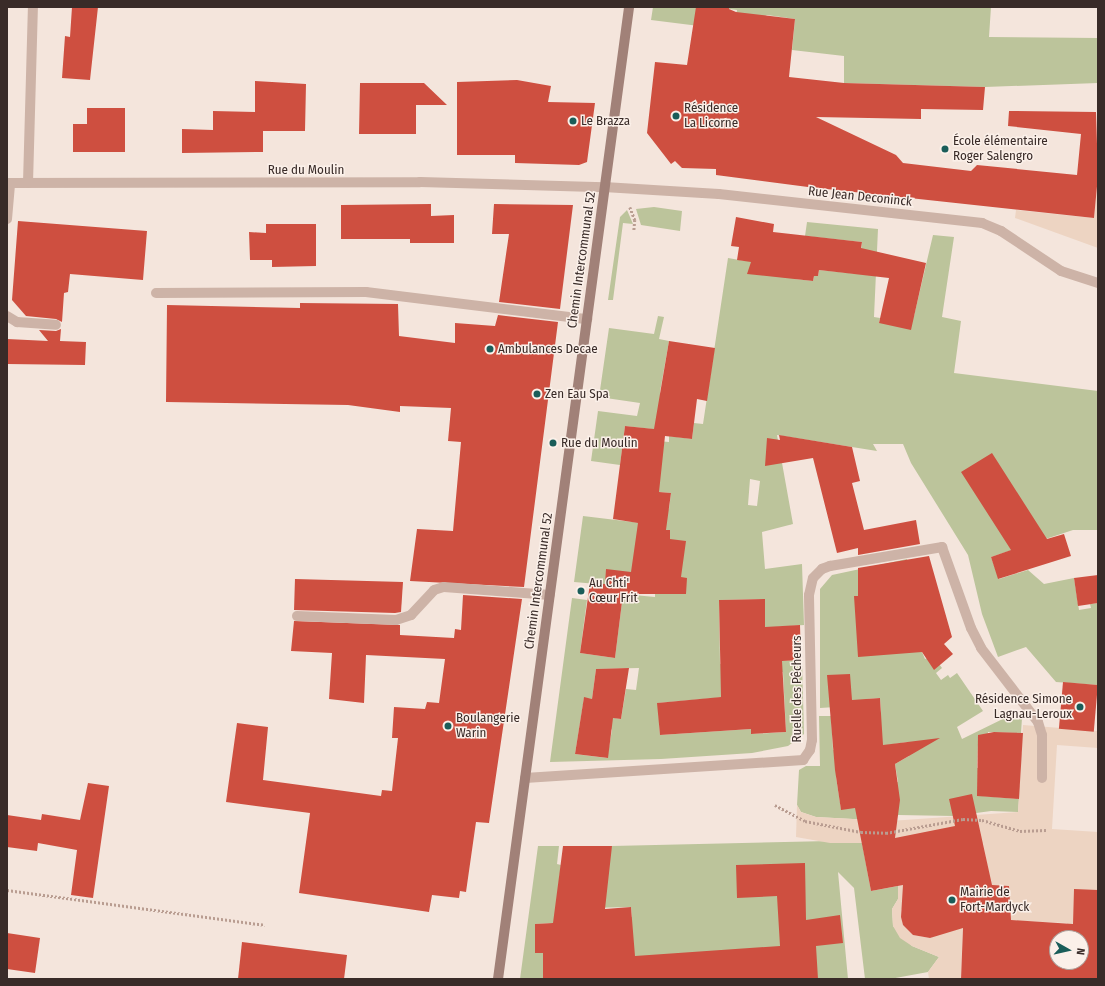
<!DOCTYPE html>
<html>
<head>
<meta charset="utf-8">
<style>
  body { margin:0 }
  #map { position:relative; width:1105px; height:986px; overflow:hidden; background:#f4e5dc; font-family:"Fira Sans Condensed",sans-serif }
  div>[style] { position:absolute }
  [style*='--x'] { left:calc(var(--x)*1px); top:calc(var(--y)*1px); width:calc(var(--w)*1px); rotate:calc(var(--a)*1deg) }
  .green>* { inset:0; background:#bcc49b }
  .plaza>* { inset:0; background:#edd4c2 }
  .building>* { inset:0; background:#ce4f40; transform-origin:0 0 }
  .path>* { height:2.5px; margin-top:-1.25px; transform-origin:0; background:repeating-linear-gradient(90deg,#b99d91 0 2px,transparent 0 4px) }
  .service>* { height:10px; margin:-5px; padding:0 5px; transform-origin:5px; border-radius:5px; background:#cdb3a7 }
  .minor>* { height:10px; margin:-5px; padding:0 5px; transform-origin:5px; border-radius:5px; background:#cdb3a7 }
  .tertiary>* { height:10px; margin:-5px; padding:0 5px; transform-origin:5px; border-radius:5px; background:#cdb3a7 }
  .secondary>* { height:10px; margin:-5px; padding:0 5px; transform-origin:5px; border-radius:5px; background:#a18178 }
  .dots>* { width:11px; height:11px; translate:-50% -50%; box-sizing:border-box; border:2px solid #fbf0e9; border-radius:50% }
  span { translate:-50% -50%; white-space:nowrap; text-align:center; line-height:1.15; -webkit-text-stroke:3px #fbf0e9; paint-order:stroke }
  .poi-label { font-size:13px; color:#392b28 }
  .left { translate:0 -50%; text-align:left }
  .right { translate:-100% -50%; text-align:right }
  .street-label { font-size:13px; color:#392b28 }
  .frame { position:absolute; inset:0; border:8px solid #392b28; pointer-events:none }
  .north { position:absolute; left:1049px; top:930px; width:40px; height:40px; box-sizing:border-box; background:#fbf0e9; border:1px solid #ada19c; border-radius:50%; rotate:98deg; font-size:11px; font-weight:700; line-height:16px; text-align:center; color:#392b28 }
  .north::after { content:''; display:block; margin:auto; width:14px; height:18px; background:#1a5d59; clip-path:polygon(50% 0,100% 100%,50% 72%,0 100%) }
</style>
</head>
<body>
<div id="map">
  <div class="green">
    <i style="clip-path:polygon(653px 7px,696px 7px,735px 21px,737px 10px,729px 9px,729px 7px,991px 7px,989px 37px,1098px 38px,1098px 83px,985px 87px,844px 83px,844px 56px,792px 50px,795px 19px,767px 15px,739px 31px,651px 20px)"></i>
    <i style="clip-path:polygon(654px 207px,682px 211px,680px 231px,641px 225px,636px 209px)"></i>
    <i style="clip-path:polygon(627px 210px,633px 224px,623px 223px,613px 300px,608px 300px,620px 217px)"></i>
    <i style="clip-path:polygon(evenodd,807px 222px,878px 229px,874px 317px,880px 318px,879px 323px,914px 316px,933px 235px,954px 237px,942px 317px,961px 321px,954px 373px,1098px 391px,1098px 530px,1073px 530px,991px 557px,999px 579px,1028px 570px,1044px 584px,1074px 578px,1079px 610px,1091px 608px,1090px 604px,1098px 603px,1098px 685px,1056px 682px,1026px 647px,998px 657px,982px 614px,968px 555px,911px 463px,903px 444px,873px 444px,877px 451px,777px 435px,793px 524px,762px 532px,765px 569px,802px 564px,804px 625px,776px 627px,777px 661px,802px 660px,804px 734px,788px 746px,752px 753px,661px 759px,550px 762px,572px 598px,587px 600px,580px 653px,615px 658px,623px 594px,655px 597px,655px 589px,574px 582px,583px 516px,641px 523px,669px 509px,671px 493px,659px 492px,658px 441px,669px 442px,669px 436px,692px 439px,694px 423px,703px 424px,728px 258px,745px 261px,747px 249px,795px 279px,813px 281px,814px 276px,818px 276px,819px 270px,858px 274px,862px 242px,805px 236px,807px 222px,750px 479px,760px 481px,757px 506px,748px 505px,750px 479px,807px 222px,765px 599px,765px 612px,747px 662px,720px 664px,719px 600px,765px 599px,807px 222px,639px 668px,636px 690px,626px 689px,621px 719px,603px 716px,612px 730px,607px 758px,575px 754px,584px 698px,592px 699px,596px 669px,639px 668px,807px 222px,783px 672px,786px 732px,752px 734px,751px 729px,660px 735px,658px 703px,749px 695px,748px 674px,783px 672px)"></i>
    <i style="clip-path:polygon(658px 316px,664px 317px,659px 339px,669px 341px,660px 392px,670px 431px,625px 426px,620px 465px,591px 461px,598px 411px,637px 416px,640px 403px,599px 397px,609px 328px,654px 334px)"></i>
    <i style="clip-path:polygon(907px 559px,929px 649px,922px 652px,925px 659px,933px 656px,942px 668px,936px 673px,941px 680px,948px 675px,950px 678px,957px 673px,983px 711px,957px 727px,962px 739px,1017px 712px,1022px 718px,1021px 733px,988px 732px,987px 744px,978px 744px,977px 768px,984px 768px,982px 796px,1019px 799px,1018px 812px,991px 811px,954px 816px,898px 815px,893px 783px,898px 782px,895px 764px,909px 756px,907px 742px,888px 745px,864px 771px,836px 777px,841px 809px,870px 805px,890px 821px,816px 817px,801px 812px,797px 805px,799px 770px,806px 766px,820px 766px,819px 716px,831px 716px,833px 750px,865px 748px,881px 711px,880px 698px,866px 699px,867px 705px,820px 708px,820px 589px,832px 575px)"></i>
    <i style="clip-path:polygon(830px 841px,862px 843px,871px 891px,898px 886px,898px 899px,892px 909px,893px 926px,912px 946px,939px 957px,928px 972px,890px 979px,865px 979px,854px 888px,838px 872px,848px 979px,757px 979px,602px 959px,592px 919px,632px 917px,631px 907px,588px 908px,612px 846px)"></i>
    <i style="clip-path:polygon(538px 846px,559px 846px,557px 864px,561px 865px,554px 923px,535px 924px,535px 953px,543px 953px,543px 979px,520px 979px)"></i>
  </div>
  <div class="plaza">
    <i style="clip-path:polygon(1098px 177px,1098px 248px,1015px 218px,1016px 210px,1094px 218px)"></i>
    <i style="clip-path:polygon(1023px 725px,1098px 731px,1098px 748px,1057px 745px,1052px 829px,1098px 832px,1098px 890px,1079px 938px,1067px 938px,1067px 923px,1021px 921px,1019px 963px,991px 885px,983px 843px,830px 843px,796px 837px,797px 805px,801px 812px,816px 817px,890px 821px,1018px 812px)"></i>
    <i style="clip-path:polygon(923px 881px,901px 910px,903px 925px,913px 935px,930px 938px,963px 923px,961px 979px,929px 979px,928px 972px,939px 957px,912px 946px,900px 938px,893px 926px,892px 909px,898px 899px,898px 886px)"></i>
  </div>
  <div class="building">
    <i style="clip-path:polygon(72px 7px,98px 7px,90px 80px,62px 78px,65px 36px,70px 37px)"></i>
    <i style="clip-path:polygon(696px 7px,729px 7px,729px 9px,736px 12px,795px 19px,789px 77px,844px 83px,985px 87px,983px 110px,921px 109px,921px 119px,816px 117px,896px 155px,903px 163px,971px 171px,977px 165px,1077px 175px,1081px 134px,1008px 126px,1009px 111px,1096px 112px,1098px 176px,1094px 218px,808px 187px,716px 175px,716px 169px,682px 168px,675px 161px,671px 164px,647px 133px,655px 62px,687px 65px)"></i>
    <i style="clip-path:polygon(517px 80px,551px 86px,548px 102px,595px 103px,587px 162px,579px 165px,515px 163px,515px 155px,457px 155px,457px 82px)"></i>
    <i style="clip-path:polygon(255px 81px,306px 84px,305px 131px,263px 131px,263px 152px,182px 153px,182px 129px,213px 130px,213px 111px,255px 112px)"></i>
    <i style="clip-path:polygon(360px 83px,424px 83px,447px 105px,416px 105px,416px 134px,359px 134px)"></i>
    <i style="clip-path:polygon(87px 108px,125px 108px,125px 152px,73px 152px,73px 124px,87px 124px)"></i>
    <i style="clip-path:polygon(431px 204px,431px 216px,454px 215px,454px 243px,410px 243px,410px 239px,341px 239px,341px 205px)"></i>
    <i style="clip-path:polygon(494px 204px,573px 205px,560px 309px,499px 302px,509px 234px,492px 234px)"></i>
    <i style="clip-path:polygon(736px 217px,774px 224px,773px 232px,862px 242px,861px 248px,926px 263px,911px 330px,879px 323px,889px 278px,819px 270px,818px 276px,814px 276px,813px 281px,747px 274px,751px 262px,737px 260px,739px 247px,731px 246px)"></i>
    <i style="clip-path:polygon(18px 221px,147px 231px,143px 280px,70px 274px,68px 292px,64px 293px,62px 322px,56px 319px,26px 316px,12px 300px)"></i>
    <i style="clip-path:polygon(266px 224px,316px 224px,316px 266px,272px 267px,272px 260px,250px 260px,249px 232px,266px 233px)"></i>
    <i style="clip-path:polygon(300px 303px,398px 304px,399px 336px,455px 343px,455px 323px,495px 326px,498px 315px,558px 322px,524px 587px,410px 581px,417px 529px,453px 531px,461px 442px,448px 441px,451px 408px,400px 406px,400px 412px,348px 405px,166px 402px,167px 305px,300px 308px)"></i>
    <i style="clip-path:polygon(61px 329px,60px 341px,86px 342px,85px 365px,7px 364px,7px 339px,48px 341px,39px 330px,56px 331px)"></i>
    <i style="clip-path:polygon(669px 341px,715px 348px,707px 401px,697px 399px,692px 439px,665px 436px,659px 492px,671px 493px,666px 530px,670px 530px,670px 539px,686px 541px,681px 577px,687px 578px,686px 594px,623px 594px,615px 658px,580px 653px,590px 583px,605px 584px,606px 569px,631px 572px,638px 523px,613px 519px,625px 426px,654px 429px)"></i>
    <i style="clip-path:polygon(779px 435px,852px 447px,860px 481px,852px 483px,864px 530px,916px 520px,920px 544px,858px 555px,858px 548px,837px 553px,813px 458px,765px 466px,767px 438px,780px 440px)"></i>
    <i style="clip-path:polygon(992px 453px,1047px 539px,1064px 534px,1071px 556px,998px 579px,991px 557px,1011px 550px,961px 472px)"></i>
    <i style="clip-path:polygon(929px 556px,952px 637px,944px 644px,953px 654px,934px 670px,922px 652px,858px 657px,854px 596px,858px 596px,858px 568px)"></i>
    <i style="clip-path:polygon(1098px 575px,1098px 603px,1078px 606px,1074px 578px)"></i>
    <i style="clip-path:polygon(295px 579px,403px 582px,401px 612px,395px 613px,294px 610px)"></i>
    <i style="clip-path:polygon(463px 595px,522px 599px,489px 823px,476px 822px,466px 892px,460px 891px,459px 898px,432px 895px,429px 912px,299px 893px,310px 813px,226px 802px,237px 723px,268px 727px,263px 780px,381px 796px,382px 790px,392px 791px,398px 738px,392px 738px,394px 707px,425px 709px,427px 702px,439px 703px,445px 659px,366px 655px,364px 703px,329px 699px,332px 653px,291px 651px,294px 621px,400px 625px,400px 635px,454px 638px,455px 629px,461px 630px)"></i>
    <i style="clip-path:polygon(765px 599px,765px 627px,800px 625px,801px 660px,782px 661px,786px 732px,751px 734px,751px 729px,660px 735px,657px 703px,721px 697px,719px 600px)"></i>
    <i style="clip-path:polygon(629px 668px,621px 719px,613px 718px,608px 758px,575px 754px,584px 697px,592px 699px,596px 669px)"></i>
    <i style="clip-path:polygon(evenodd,850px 674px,852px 700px,880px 698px,883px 745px,940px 738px,895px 764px,900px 800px,895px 838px,955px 826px,949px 799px,972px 794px,992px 885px,1009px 886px,1011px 920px,1073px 924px,1074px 889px,1098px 890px,1098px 979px,961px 979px,963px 928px,930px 938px,913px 935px,903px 925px,901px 917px,903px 885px,871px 891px,855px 808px,841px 810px,835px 770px,827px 675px,850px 674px,1057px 938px,1081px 938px,1081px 962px,1057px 962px,1057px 938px)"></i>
    <i style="left:1063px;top:682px;width:35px;height:47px;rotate:5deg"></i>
    <i style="clip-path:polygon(994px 732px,1023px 733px,1019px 799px,977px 796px,978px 735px)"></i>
    <i style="clip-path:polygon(88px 783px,109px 786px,93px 898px,71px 895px,77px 850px,38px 843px,37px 851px,7px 847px,7px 815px,41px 820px,42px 814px,80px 820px)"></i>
    <i style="clip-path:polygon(563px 846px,612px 846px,605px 909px,631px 907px,635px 956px,780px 946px,777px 896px,737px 898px,736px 865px,805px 863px,806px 920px,840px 915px,843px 943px,816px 946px,818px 979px,543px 979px,543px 953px,535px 953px,535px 924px,553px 923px)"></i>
    <i style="clip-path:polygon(7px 933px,40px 938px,35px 973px,7px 969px)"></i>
    <i style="clip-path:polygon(242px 942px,347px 955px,344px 979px,238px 979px)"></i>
  </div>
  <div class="path">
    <i style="--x:630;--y:207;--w:14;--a:69"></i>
    <i style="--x:635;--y:220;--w:11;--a:95"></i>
    <i style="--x:775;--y:805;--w:34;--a:28"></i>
    <i style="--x:805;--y:821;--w:57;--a:11.1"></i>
    <i style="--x:861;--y:832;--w:25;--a:2"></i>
    <i style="--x:886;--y:833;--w:78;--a:-10.3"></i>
    <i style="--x:963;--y:819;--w:19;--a:3"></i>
    <i style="--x:982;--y:820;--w:40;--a:16"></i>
    <i style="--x:1020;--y:831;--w:26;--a:-2"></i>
    <i style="--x:7;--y:890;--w:260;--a:7.7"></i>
  </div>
  <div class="service">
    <i style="--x:28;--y:183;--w:176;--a:-88.4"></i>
    <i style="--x:7;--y:219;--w:36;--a:-85"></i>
    <i style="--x:156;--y:293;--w:210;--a:-0.3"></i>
    <i style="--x:366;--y:292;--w:223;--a:7"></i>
    <i style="--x:7;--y:316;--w:12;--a:31"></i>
    <i style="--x:17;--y:322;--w:39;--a:4"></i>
    <i style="--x:297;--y:616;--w:99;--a:2.3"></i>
    <i style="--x:396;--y:620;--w:16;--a:-18"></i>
    <i style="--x:411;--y:615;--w:34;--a:-47"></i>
    <i style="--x:434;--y:590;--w:10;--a:-17"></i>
    <i style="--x:444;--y:587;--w:106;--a:4.3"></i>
    <i style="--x:525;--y:778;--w:279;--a:-3.7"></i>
    <i style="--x:803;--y:760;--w:12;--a:-55"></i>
    <i style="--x:810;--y:750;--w:10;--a:-79"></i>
    <i style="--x:812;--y:740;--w:145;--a:-91.2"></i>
    <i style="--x:809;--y:595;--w:17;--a:-77"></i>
    <i style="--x:813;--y:578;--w:13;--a:-45"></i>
    <i style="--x:822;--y:569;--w:9;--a:-21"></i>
    <i style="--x:830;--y:566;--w:114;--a:-9.6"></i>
    <i style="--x:942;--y:547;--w:86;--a:70.3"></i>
    <i style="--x:971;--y:628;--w:22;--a:63"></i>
    <i style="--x:981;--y:648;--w:93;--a:52.4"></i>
    <i style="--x:1038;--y:722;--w:14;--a:73"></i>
    <i style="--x:1042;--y:735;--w:43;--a:90"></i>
  </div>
  <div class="minor">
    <i style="--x:604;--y:187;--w:115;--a:3.5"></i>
    <i style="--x:719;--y:194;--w:265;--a:6.3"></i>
    <i style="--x:982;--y:223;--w:21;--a:23"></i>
    <i style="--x:1001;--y:231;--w:72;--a:33.7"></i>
    <i style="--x:1061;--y:271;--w:39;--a:18"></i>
  </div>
  <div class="tertiary">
    <i style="--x:7;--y:183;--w:413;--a:-0.1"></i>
    <i style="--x:420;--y:182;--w:184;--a:1.6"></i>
  </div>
  <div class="secondary">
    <i style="--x:498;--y:979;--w:981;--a:-82.32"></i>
  </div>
  <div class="dots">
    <i style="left:676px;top:116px;background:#1a5d59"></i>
    <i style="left:573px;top:121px;background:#1a5d59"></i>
    <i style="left:945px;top:149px;background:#1a5d59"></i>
    <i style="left:490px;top:349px;background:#1a5d59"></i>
    <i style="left:537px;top:394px;background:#1a5d59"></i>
    <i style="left:553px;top:443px;background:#1a5d59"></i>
    <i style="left:581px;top:591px;background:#1a5d59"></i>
    <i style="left:1080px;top:707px;background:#1a5d59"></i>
    <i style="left:448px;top:726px;background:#1a5d59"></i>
    <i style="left:952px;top:900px;background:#1a5d59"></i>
  </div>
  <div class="poi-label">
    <span class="left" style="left:684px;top:116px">Résidence<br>La Licorne</span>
    <span class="left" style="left:581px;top:121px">Le Brazza</span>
    <span class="left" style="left:953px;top:149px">École élémentaire<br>Roger Salengro</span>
    <span class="left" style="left:498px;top:349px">Ambulances Decae</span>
    <span class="left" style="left:545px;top:394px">Zen Eau Spa</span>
    <span class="left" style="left:561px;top:443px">Rue du Moulin</span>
    <span class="left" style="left:589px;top:591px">Au Chti'<br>Cœur Frit</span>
    <span class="right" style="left:1072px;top:707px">Résidence Simone<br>Lagnau-Leroux</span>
    <span class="left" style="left:456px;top:726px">Boulangerie<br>Warin</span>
    <span class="left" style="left:960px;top:900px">Mairie de<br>Fort-Mardyck</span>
  </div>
  <div class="street-label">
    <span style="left:306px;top:170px">Rue du Moulin</span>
    <span style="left:860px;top:197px;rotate:6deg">Rue Jean Deconinck</span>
    <span style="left:582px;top:260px;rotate:-82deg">Chemin Intercommunal 52</span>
    <span style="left:539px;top:581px;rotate:-82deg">Chemin Intercommunal 52</span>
    <span style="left:797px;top:689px;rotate:-90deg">Ruelle des Pêcheurs</span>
  </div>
  <div class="frame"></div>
  <div class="north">N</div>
</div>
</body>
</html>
